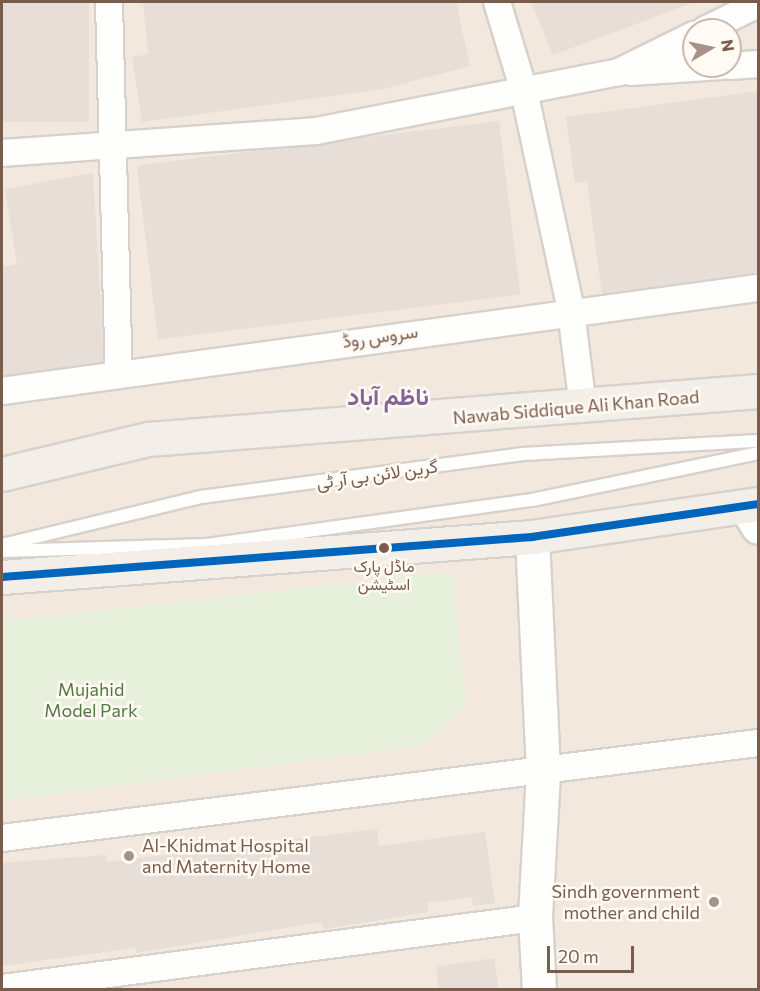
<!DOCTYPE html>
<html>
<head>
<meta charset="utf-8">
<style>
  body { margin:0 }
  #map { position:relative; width:760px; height:991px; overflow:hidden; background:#f9f5f0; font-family:Commissioner,Vazirmatn,sans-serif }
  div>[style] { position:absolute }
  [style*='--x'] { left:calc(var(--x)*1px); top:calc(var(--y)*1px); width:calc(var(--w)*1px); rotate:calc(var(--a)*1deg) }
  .residential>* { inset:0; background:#f2e8de }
  .green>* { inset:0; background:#e7f0db }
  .building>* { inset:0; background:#e6ded7; transform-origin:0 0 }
  .roads { filter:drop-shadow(2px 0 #d7d1cb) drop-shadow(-2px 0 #d7d1cb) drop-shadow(0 2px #d7d1cb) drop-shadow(0 -2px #d7d1cb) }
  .lane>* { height:12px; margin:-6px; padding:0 6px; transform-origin:6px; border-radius:6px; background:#fefefd }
  .street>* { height:26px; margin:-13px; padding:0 13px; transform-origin:13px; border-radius:13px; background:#fefefd }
  .secondary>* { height:33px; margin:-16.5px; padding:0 16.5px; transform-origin:16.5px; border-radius:16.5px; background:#fefefd }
  .primary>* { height:33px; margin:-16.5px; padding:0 16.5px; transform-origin:16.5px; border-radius:16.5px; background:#f3eee8 }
  .bus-1>* { height:8px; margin:-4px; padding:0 4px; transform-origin:4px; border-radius:4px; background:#0065bd }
  .dots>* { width:16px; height:16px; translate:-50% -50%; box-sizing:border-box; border:3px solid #fffaf3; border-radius:50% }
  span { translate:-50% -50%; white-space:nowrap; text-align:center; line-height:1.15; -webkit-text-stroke:5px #fffaf3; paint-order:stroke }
  .bus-label { font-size:16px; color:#7a5c4d }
  .street-label { font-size:18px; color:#7a5c4d }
  .park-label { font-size:18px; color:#537a41 }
  .poi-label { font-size:18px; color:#7a5c4d }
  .left { translate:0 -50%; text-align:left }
  .right { translate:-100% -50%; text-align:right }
  .district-label { font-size:24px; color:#846695; font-weight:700 }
  .frame { position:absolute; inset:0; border:3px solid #7a5c4d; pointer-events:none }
  .north { position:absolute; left:682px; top:18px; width:60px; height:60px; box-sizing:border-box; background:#fffaf3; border:2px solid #cabbb1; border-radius:50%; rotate:81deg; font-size:16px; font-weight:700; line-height:24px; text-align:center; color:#7a5c4d }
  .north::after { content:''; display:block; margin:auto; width:21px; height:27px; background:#a69286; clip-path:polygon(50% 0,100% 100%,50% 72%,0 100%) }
  .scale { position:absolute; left:547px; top:946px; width:87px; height:27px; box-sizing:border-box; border:3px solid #7a5c4d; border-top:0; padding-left:8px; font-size:18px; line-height:21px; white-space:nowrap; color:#7a5c4d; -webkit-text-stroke:4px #fffaf3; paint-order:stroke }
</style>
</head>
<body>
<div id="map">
  <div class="residential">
    <i style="clip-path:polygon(evenodd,2px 2px,758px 2px,758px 989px,2px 990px,2px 2px,694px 30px,730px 30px,730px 66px,694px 66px,694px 30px)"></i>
  </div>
  <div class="green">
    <i style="clip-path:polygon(452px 572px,466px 706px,420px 746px,2px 801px,2px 621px)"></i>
  </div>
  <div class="building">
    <i style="left:2px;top:2px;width:87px;height:120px"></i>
    <i style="clip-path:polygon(143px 2px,456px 2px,470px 66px,383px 89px,142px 122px,132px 57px,148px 54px)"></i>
    <i style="clip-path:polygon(531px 2px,695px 2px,553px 55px)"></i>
    <i style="clip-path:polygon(759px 91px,759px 272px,602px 294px,587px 182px,575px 183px,566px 117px)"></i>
    <i style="left:499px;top:121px;width:175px;height:365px;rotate:83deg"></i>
    <i style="clip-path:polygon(93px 173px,104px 362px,2px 376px,2px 267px,17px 264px,5px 189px)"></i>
    <i style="clip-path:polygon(377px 829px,379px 846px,485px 832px,495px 903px,473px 906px,472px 897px,427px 903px,429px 912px,324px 929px,322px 922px,136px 953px,135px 948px,2px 966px,2px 863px,106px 855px,107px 862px)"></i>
    <i style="clip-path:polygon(494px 958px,499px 990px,439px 990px,436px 967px)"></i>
  </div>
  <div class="roads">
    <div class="lane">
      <i style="--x:2;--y:545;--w:205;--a:-13.6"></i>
      <i style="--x:201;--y:497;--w:325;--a:-7.6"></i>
      <i style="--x:523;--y:454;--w:235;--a:-3.2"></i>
      <i style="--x:2;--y:551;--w:205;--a:-1.7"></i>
      <i style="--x:207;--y:545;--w:328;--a:-7.9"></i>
      <i style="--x:532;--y:500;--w:231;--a:-11.7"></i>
    </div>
    <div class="street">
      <i style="--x:109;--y:2;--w:372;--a:88.5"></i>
      <i style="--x:497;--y:2;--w:93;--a:73.1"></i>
      <i style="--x:524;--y:91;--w:225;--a:77.9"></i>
      <i style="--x:571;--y:311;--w:97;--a:82.9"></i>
      <i style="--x:705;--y:30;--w:59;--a:-26.1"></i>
      <i style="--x:730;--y:66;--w:28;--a:-4"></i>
      <i style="--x:631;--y:72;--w:91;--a:-3.8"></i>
      <i style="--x:2;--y:153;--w:315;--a:-4"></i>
      <i style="--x:316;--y:131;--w:309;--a:-11"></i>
      <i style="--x:619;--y:72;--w:84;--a:-26.3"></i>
      <i style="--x:2;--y:391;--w:763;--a:-7.76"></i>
      <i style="--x:2;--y:838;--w:762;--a:-7.16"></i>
      <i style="--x:2;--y:988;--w:538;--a:-7.48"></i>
    </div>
    <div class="secondary">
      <i style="--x:746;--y:507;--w:23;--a:59"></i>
      <i style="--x:532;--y:537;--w:236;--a:87.3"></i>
      <i style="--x:543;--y:773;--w:145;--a:93.2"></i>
      <i style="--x:535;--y:918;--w:72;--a:86.8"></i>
    </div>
    <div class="primary">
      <i style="--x:2;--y:474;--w:150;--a:-13.5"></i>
      <i style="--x:148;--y:439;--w:612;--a:-4.5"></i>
      <i style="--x:2;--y:577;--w:532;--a:-4.32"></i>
      <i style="--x:532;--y:537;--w:228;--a:-8.3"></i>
    </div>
  </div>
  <div class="bus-1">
    <i style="--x:2;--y:577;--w:532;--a:-4.32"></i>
    <i style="--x:532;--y:537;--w:228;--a:-8.3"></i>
  </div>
  <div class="dots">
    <i style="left:384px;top:548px;background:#7a5c4d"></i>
    <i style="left:129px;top:856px;background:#a69286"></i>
    <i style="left:714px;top:902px;background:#a69286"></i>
  </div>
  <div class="bus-label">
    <span style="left:384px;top:575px">ماڈل پارک<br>اسٹیشن</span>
  </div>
  <div class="street-label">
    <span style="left:380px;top:336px;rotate:-8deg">سروس روڈ</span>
    <span style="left:576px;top:407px;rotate:-5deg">Nawab Siddique Ali Khan Road</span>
    <span style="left:377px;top:474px;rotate:-8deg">گرین لائن بی آر ٹی</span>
  </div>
  <div class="park-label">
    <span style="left:91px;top:700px">Mujahid<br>Model Park</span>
  </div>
  <div class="poi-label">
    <span class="left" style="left:142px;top:856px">Al-Khidmat Hospital<br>and Maternity Home</span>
    <span class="right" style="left:700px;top:902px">Sindh government<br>mother and child</span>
  </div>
  <div class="district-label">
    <span style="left:388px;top:396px">ناظم آباد</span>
  </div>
  <div class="frame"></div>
  <div class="north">N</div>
  <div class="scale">20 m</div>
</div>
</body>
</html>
